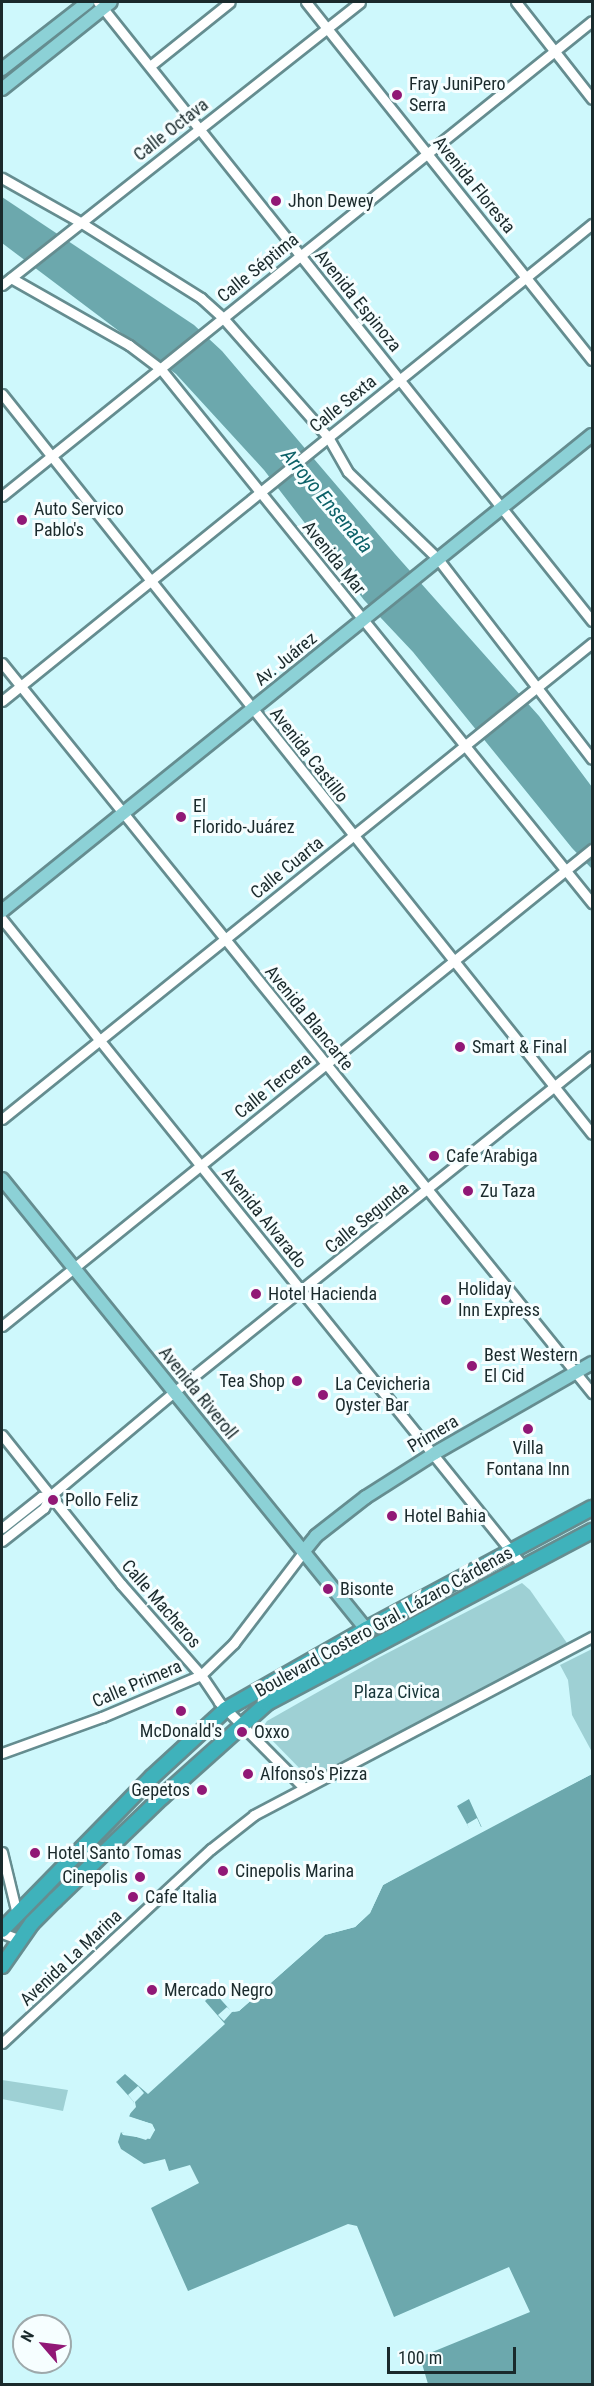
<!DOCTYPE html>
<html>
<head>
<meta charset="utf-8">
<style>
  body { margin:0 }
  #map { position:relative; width:594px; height:2386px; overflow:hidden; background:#cef8fc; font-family:"Roboto Condensed",sans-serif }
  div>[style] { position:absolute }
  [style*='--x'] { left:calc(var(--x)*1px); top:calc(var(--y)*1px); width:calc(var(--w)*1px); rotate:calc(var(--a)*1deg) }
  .green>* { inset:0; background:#9ed0d4 }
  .water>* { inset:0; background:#6ca8ad }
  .pier>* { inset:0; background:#cef8fc }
  .roads { filter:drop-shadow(2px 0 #658d90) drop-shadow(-2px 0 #658d90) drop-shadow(0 2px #658d90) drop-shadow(0 -2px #658d90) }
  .minor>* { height:9px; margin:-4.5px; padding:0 4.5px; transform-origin:4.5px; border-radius:4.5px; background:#fff }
  .major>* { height:12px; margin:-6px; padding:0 6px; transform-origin:6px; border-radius:6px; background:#8cd1d6 }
  .highway>* { height:14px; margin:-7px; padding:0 7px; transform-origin:7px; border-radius:7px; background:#3fb2bb }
  .dots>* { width:16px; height:16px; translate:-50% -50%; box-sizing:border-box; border:3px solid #f6feff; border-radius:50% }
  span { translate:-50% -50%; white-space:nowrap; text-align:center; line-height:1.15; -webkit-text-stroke:6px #f6feff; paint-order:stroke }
  .poi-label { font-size:18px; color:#1a2a2c }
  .left { translate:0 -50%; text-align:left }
  .right { translate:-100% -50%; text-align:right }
  .street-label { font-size:18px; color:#1a2a2c }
  .park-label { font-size:18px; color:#173639 }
  .water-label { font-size:20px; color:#0b6168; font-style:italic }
  .frame { position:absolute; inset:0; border:3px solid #1a2a2c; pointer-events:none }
  .north { position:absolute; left:12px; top:2314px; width:60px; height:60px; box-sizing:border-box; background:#f6feff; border:2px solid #9ea9ab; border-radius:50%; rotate:298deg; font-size:16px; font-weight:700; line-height:24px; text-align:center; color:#1a2a2c }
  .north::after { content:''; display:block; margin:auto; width:21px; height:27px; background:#911876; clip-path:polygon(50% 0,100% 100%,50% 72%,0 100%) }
  .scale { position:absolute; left:387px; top:2347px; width:129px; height:27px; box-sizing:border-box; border:3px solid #1a2a2c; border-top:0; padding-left:8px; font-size:18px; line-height:21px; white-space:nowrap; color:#1a2a2c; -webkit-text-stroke:4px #f6feff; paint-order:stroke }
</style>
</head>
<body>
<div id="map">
  <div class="green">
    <i style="clip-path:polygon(522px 1583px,530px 1590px,567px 1643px,321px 1778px,314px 1779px,308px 1777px,265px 1733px,263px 1727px,267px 1721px,376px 1659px)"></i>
    <i style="clip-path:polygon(592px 1649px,592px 1752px,572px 1715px,568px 1680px,560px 1665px)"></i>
    <i style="clip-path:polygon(2px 2080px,68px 2090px,63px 2111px,2px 2099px)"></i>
  </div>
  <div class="water">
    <i style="clip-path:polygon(2px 197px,194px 325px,222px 351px,395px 554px,539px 716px,592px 787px,592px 869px,572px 848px,413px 652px,364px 600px,264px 470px,176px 374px,2px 243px)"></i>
    <i style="clip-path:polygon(592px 1774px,592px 2384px,428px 2384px,420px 2357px,530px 2312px,509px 2267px,394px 2317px,357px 2226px,348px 2224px,188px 2291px,151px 2208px,199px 2183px,190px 2165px,169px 2171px,165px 2159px,144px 2164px,121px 2149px,118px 2142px,121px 2132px,146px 2140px,155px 2130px,152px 2124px,129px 2117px,134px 2102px,116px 2082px,125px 2074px,148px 2094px,225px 2024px,205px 2001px,214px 1992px,232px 2012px,239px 2011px,325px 1935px,355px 1927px,370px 1913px,383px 1885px,473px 1835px,457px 1806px,469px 1799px,483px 1830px)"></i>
  </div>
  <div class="pier">
    <i style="clip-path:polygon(592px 1771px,592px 1774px,383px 1885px,370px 1913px,355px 1927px,325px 1935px,239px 2011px,232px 2012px,224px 2021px,218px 2015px,227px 2007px,233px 2012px,324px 1933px,349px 1927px,361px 1920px,370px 1909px,378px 1886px,471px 1833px,467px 1824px,477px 1818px,481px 1827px,484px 1826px)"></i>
    <i style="clip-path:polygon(138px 2086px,144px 2093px,135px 2102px,136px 2107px,128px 2116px,152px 2124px,155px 2130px,150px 2139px,123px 2135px,121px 2132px,146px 2137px,150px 2135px,152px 2130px,148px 2124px,128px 2120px,125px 2116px,134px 2102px,128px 2095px)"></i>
  </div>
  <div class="roads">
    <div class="minor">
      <i style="--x:98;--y:2;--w:792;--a:51.41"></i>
      <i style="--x:306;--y:2;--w:458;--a:51.4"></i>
      <i style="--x:516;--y:2;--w:123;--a:51.9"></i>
      <i style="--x:150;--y:66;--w:102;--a:-38.7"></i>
      <i style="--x:2;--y:178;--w:90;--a:29.4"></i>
      <i style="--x:80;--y:222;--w:143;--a:32.1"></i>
      <i style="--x:201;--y:298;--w:30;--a:42"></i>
      <i style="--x:223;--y:318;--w:159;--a:48.6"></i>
      <i style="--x:328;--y:437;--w:40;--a:60.3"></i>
      <i style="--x:348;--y:472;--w:125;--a:44"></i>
      <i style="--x:438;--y:559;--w:252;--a:52.4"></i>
      <i style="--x:11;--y:278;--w:136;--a:29.6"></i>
      <i style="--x:129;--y:345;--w:39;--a:37"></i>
      <i style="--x:160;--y:368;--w:688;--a:51.08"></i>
      <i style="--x:2;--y:285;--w:456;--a:-38.3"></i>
      <i style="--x:2;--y:394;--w:946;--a:51.43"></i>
      <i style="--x:2;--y:496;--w:757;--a:-38.84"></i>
      <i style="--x:2;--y:663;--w:939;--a:51.05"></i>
      <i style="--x:2;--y:701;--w:759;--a:-38.95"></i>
      <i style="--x:2;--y:919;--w:831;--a:51.16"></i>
      <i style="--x:2;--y:1119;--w:758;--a:-38.9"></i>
      <i style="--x:2;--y:1326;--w:759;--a:-38.95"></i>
      <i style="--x:2;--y:1435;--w:191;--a:51.4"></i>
      <i style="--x:121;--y:1584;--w:121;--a:48.7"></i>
      <i style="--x:201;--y:1675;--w:32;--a:56"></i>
      <i style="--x:219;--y:1702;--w:121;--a:45.3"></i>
      <i style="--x:2;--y:1528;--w:50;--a:-38.5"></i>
      <i style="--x:41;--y:1497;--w:9;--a:-6"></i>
      <i style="--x:2;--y:1541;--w:53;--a:-38.2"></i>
      <i style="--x:44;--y:1508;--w:13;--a:-63"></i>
      <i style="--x:50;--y:1496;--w:162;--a:-40"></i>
      <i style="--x:174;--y:1392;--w:536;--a:-38.79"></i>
      <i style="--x:2;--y:1753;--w:106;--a:-19.8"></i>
      <i style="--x:102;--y:1717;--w:108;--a:-23"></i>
      <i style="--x:201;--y:1675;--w:46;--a:-44.1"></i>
      <i style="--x:234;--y:1643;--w:116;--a:-52.7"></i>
      <i style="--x:2;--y:1852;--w:64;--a:76.4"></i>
      <i style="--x:2;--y:1933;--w:19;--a:21"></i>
      <i style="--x:2;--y:2043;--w:285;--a:-42.9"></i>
      <i style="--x:211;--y:1849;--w:55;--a:-38.3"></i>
      <i style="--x:254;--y:1815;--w:382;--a:-27.8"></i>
    </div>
    <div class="major">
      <i style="--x:2;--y:69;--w:109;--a:-37.9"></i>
      <i style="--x:2;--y:89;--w:139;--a:-38.6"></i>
      <i style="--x:2;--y:911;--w:758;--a:-38.9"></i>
      <i style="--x:2;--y:1179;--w:579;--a:51.03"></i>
      <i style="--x:304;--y:1551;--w:19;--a:-51"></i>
      <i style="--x:316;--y:1536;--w:63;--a:-38"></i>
      <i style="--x:366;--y:1497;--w:82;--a:-32.5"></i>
      <i style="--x:435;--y:1453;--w:181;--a:-29.8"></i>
    </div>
    <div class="highway">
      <i style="--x:2;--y:1930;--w:214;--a:-45.6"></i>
      <i style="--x:152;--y:1777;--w:100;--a:-42.6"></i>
      <i style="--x:226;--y:1709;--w:161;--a:-29.7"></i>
      <i style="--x:366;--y:1629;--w:256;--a:-28.2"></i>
      <i style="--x:2;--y:1966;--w:52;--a:-55.1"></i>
      <i style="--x:32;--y:1923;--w:33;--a:-45"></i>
      <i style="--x:55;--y:1900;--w:149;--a:-43.9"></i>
      <i style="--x:162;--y:1797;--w:141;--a:-41.8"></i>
      <i style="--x:267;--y:1703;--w:368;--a:-27.9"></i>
    </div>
  </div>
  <div class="dots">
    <i style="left:397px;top:95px;background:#911876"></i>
    <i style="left:276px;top:201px;background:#911876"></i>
    <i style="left:22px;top:520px;background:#911876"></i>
    <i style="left:181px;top:817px;background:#911876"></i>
    <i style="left:460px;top:1047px;background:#911876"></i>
    <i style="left:434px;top:1156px;background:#911876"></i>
    <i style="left:468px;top:1191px;background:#911876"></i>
    <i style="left:256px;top:1294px;background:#911876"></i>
    <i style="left:446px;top:1300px;background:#911876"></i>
    <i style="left:472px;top:1366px;background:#911876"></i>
    <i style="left:297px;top:1381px;background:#911876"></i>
    <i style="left:323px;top:1395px;background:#911876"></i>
    <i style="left:528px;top:1429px;background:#911876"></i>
    <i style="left:53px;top:1500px;background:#911876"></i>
    <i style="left:392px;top:1516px;background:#911876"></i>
    <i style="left:328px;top:1589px;background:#911876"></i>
    <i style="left:181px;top:1711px;background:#911876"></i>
    <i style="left:242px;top:1732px;background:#911876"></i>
    <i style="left:248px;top:1774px;background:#911876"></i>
    <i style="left:202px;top:1790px;background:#911876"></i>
    <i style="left:35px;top:1853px;background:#911876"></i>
    <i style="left:223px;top:1871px;background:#911876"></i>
    <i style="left:140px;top:1877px;background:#911876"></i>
    <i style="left:133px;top:1897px;background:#911876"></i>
    <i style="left:152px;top:1990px;background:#911876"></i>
  </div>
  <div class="poi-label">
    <span class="left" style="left:409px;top:95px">Fray JuniPero<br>Serra</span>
    <span class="left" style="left:288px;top:201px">Jhon Dewey</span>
    <span class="left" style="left:34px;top:520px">Auto Servico<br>Pablo's</span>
    <span class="left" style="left:193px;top:817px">El<br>Florido-Juárez</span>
    <span class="left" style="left:472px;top:1047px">Smart &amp; Final</span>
    <span class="left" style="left:446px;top:1156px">Cafe Arabiga</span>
    <span class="left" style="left:480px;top:1191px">Zu Taza</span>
    <span class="left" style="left:458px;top:1300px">Holiday<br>Inn Express</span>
    <span class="left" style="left:268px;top:1294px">Hotel Hacienda</span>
    <span class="left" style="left:484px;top:1366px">Best Western<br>El Cid</span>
    <span class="right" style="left:285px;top:1381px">Tea Shop</span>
    <span class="left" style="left:335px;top:1395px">La Cevicheria<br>Oyster Bar</span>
    <span style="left:528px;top:1459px">Villa<br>Fontana Inn</span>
    <span class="left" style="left:65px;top:1500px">Pollo Feliz</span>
    <span class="left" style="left:404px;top:1516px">Hotel Bahia</span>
    <span class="left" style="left:340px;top:1589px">Bisonte</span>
    <span style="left:181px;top:1731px">McDonald's</span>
    <span class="left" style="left:254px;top:1732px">Oxxo</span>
    <span class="left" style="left:260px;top:1774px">Alfonso's Pizza</span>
    <span class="right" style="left:190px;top:1790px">Gepetos</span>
    <span class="left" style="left:47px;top:1853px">Hotel Santo Tomas</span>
    <span class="left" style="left:235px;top:1871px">Cinepolis Marina</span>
    <span class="right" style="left:128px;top:1877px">Cinepolis</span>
    <span class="left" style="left:145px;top:1897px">Cafe Italia</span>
    <span class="left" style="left:164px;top:1990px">Mercado Negro</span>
  </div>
  <div class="street-label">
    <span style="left:171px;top:130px;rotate:-38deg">Calle Octava</span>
    <span style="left:474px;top:185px;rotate:51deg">Avenida Floresta</span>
    <span style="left:258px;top:268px;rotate:-39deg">Calle Séptima</span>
    <span style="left:358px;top:301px;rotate:51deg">Avenida Espinoza</span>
    <span style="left:343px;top:404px;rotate:-39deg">Calle Sexta</span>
    <span style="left:334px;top:558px;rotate:51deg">Avenida Mar</span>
    <span style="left:286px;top:659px;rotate:-39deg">Av. Juárez</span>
    <span style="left:309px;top:755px;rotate:52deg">Avenida Castillo</span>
    <span style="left:287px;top:868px;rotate:-39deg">Calle Cuarta</span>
    <span style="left:309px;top:1018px;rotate:51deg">Avenida Blancarte</span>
    <span style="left:273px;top:1086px;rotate:-39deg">Calle Tercera</span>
    <span style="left:264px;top:1218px;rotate:51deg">Avenida Alvarado</span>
    <span style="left:367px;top:1218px;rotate:-39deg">Calle Segunda</span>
    <span style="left:198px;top:1393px;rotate:51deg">Avenida Riveroll</span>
    <span style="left:433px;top:1434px;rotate:-31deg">Primera</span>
    <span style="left:161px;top:1604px;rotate:49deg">Calle Macheros</span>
    <span style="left:384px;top:1622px;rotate:-29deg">Boulevard Costero Gral. Lázaro Cárdenas</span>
    <span style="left:137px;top:1684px;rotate:-23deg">Calle Primera</span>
    <span style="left:71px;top:1958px;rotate:-43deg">Avenida La Marina</span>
  </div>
  <div class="park-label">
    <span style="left:397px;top:1692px">Plaza Civica</span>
  </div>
  <div class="water-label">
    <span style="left:327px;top:501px;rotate:50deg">Arroyo Ensenada</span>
  </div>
  <div class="frame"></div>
  <div class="north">N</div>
  <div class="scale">100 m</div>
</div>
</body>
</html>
